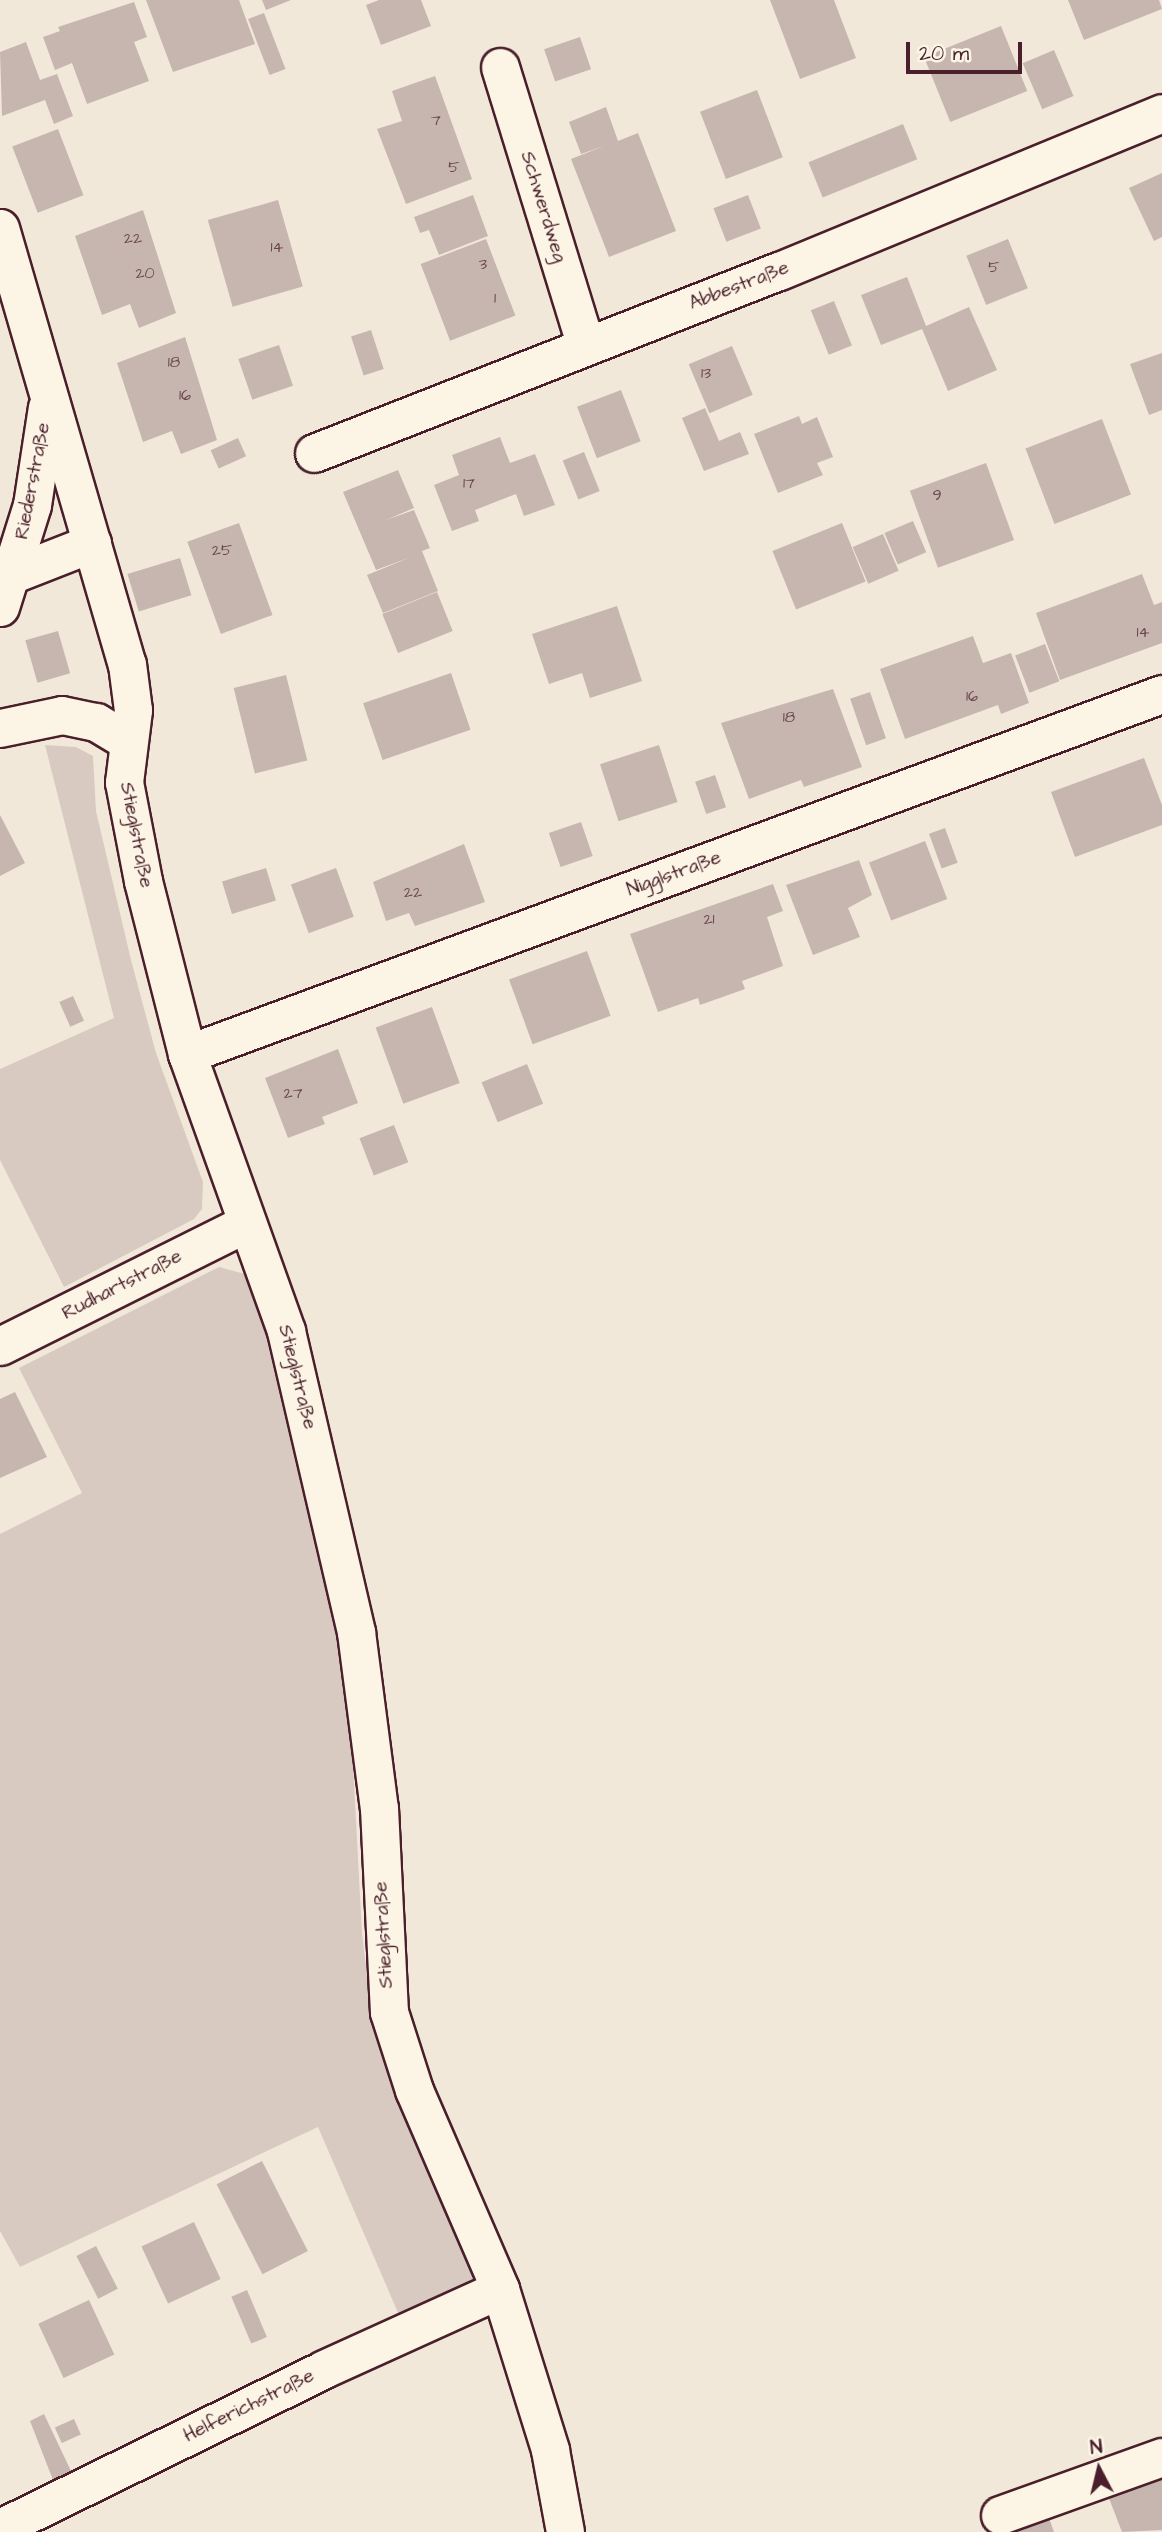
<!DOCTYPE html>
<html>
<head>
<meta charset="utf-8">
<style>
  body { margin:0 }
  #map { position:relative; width:1162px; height:2532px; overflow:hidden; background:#f1e8da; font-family:"Architects Daughter",sans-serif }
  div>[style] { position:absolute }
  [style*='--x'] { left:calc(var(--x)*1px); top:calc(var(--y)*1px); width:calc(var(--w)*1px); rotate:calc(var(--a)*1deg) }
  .green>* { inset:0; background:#d8cac0 }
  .building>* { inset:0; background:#c7b6af; transform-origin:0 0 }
  .roads { filter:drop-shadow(2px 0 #4a1f2b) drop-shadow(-2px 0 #4a1f2b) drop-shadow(0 2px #4a1f2b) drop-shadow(0 -2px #4a1f2b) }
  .minor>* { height:37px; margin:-18.5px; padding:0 18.5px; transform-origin:18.5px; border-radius:18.5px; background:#fcf5e5 }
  span { translate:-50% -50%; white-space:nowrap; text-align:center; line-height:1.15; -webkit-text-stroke:6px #fcf5e5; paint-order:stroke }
  .number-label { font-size:16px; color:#69454c }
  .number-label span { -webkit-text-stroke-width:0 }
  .street-label { font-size:19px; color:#4a1f2b }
  .north { position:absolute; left:1064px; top:2434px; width:70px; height:70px; -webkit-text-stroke:5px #fcf5e5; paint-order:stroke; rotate:353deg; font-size:19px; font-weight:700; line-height:28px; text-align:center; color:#4a1f2b }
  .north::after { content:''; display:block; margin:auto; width:24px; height:32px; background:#4a1f2b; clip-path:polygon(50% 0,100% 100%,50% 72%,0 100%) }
  .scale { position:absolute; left:906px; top:42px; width:116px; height:32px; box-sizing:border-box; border:4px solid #4a1f2b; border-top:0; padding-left:9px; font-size:21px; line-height:24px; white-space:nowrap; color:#4a1f2b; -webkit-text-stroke:5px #fcf5e5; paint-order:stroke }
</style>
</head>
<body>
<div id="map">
  <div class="green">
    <i style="clip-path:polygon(45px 745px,76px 747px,93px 756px,96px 811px,131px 960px,156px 1053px,203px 1182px,202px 1209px,194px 1219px,64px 1287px,0 1160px,0 1069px,114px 1018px)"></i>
    <i style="clip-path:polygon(219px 1267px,245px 1274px,260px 1311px,349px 1689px,362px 1933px,373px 2026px,482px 2279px,399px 2315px,318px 2127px,20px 2267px,0 2231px,0 1534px,82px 1493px,19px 1368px)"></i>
  </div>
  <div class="building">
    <i style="clip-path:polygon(146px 0,239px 0,255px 44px,173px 72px)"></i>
    <i style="clip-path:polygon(262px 0,291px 0,266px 10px)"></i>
    <i style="clip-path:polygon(379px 0,421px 0,431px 26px,381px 45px,366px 5px)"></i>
    <i style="clip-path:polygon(770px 0,834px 0,856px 58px,800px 79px)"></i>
    <i style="clip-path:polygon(1068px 0,1159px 0,1162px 9px,1084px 40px)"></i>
    <i style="clip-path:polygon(134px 2px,147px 37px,134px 42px,149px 81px,87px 104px,72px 63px,55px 70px,43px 37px,60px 31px,58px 27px)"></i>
    <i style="left:264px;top:13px;width:60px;height:17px;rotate:69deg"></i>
    <i style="left:1001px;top:26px;width:70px;height:83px;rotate:68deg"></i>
    <i style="left:580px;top:37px;width:34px;height:38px;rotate:71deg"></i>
    <i style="clip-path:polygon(26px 42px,40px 80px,57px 74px,73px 116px,54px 124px,45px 100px,2px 116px,0 52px)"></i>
    <i style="left:1054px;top:50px;width:50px;height:34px;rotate:67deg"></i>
    <i style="clip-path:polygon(435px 76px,472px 179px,406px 204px,377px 129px,402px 121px,392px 91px)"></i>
    <i style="left:757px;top:90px;width:72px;height:61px;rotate:69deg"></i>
    <i style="clip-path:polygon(606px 107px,618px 141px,638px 133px,676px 231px,609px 257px,571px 159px,604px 146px,581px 154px,569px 122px)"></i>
    <i style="left:903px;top:124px;width:38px;height:102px;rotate:68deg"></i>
    <i style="left:58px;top:129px;width:71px;height:49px;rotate:69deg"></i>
    <i style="clip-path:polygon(1162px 173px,1162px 237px,1154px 241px,1129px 188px)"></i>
    <i style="clip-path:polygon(473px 195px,488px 236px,439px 255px,429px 230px,420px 233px,414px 217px)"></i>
    <i style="left:748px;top:195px;width:36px;height:37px;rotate:69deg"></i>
    <i style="left:278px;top:200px;width:90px;height:73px;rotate:74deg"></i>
    <i style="clip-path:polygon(143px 210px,176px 313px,139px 328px,130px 304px,102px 315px,75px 236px)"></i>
    <i style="left:486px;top:239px;width:82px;height:70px;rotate:69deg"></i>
    <i style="left:1008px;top:239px;width:53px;height:45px;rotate:68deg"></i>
    <i style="clip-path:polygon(907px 277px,926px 326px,969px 307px,997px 370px,948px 391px,922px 329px,881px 345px,861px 295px)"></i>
    <i style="left:834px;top:301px;width:48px;height:25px;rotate:68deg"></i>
    <i style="left:371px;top:330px;width:41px;height:21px;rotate:72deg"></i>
    <i style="clip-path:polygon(185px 337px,217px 440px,181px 454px,172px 431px,143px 442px,117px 363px)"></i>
    <i style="left:279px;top:345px;width:43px;height:43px;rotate:71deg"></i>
    <i style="left:732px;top:346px;width:53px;height:47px;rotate:67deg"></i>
    <i style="clip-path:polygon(1162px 353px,1162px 410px,1149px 415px,1130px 364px)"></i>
    <i style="left:621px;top:390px;width:55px;height:47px;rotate:69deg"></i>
    <i style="clip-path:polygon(705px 408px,719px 441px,740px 432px,749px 454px,704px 471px,682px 418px)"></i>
    <i style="clip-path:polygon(799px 416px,802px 424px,817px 417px,833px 457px,817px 463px,823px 475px,778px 493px,754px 434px)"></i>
    <i style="left:1102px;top:419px;width:81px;height:82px;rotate:69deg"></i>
    <i style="clip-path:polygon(500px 437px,510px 463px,535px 454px,555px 505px,524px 516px,516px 494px,475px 510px,479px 521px,452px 531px,434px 485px,459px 475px,452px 455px)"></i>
    <i style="left:238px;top:438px;width:20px;height:30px;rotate:66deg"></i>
    <i style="left:584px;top:452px;width:42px;height:23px;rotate:68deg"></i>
    <i style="left:986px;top:463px;width:82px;height:81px;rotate:70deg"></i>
    <i style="clip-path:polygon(398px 470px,414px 508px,386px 520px,414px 510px,430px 548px,422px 551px,438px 591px,383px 613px,367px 575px,411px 557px,376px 570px,343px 492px)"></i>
    <i style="left:913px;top:521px;width:34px;height:31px;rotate:67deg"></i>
    <i style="left:239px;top:523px;width:98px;height:55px;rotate:70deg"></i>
    <i style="left:842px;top:523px;width:63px;height:75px;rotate:68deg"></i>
    <i style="left:883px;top:534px;width:40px;height:33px;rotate:67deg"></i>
    <i style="left:180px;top:558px;width:39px;height:55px;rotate:73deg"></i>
    <i style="clip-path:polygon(1142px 574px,1154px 605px,1162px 602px,1162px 643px,1060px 680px,1036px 613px)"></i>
    <i style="left:437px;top:592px;width:42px;height:59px;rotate:68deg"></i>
    <i style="clip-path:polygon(617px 606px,642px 681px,590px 698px,582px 673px,549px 684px,532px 634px)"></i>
    <i style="left:58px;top:631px;width:44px;height:34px;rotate:74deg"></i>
    <i style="clip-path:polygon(973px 636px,983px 663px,1011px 653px,1029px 703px,1001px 714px,998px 705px,905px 739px,880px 669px)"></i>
    <i style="left:1045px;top:644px;width:40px;height:32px;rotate:69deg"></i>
    <i style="left:451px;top:673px;width:60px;height:93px;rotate:71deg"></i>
    <i style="left:286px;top:675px;width:88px;height:54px;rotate:76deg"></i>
    <i style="clip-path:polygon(833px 689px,862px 767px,804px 787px,801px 780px,749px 799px,721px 723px)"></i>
    <i style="left:870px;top:692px;width:49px;height:21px;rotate:71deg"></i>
    <i style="left:659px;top:745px;width:60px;height:62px;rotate:72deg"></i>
    <i style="clip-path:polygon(1144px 758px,1162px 805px,1162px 825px,1075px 857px,1051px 792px)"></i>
    <i style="left:715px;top:775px;width:34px;height:21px;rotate:71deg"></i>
    <i style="clip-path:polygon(0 815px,25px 863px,0 876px)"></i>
    <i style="left:581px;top:822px;width:36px;height:34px;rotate:71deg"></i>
    <i style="left:945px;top:828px;width:37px;height:17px;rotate:70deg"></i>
    <i style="left:925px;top:841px;width:62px;height:60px;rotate:69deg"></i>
    <i style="clip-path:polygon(464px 844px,485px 902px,415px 926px,409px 913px,386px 921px,373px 882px)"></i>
    <i style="clip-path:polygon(859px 860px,872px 895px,848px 908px,860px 937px,813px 955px,786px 885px)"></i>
    <i style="left:266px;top:868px;width:34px;height:46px;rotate:73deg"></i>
    <i style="left:336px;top:868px;width:52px;height:48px;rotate:70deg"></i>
    <i style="clip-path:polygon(773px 884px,783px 911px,767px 917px,783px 966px,742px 981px,745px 989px,700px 1005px,698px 998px,658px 1012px,630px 934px)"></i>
    <i style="left:587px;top:951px;width:69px;height:83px;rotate:70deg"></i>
    <i style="left:73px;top:996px;width:27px;height:15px;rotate:66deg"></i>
    <i style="left:432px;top:1007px;width:81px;height:60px;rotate:70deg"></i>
    <i style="clip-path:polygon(338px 1049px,358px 1103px,322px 1117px,325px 1124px,288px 1138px,265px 1078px)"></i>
    <i style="left:527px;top:1064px;width:43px;height:49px;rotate:68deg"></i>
    <i style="left:394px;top:1125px;width:40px;height:37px;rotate:69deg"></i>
    <i style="clip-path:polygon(15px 1392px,47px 1457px,0 1478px,0 1399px)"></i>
    <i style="left:262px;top:2161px;width:101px;height:51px;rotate:63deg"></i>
    <i style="left:194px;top:2222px;width:63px;height:58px;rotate:65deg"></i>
    <i style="left:96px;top:2246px;width:48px;height:22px;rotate:63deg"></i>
    <i style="left:247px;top:2290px;width:51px;height:17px;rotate:67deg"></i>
    <i style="left:89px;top:2300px;width:60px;height:56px;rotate:65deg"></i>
    <i style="clip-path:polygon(44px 2414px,71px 2471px,53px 2480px,30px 2421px)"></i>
    <i style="left:74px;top:2419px;width:17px;height:21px;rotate:66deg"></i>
    <i style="clip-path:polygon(1162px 2466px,1162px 2530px,1122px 2532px,1105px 2488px)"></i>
    <i style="clip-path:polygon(1049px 2518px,1054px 2532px,1008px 2532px,1008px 2531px)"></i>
  </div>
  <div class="roads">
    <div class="minor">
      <i style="--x:500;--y:67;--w:292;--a:72.9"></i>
      <i style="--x:0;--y:228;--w:454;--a:73.8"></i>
      <i style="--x:127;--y:664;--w:46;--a:82.6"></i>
      <i style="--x:133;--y:710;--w:73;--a:97.1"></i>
      <i style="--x:124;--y:782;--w:101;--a:79.1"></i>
      <i style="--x:143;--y:881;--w:179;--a:75.7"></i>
      <i style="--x:187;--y:1054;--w:294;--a:70.3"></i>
      <i style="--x:286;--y:1331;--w:309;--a:76.9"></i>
      <i style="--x:356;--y:1632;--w:177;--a:82.6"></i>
      <i style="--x:379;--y:1808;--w:204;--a:87.2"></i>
      <i style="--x:389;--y:2012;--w:82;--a:72.2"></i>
      <i style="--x:414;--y:2090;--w:217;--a:66.6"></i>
      <i style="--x:500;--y:2289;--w:169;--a:72.7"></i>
      <i style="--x:550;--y:2450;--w:83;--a:79.6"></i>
      <i style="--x:314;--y:453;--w:499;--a:-21.4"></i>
      <i style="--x:779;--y:271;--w:414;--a:-22.4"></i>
      <i style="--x:13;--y:574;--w:85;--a:-21.4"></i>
      <i style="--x:0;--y:607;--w:107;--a:-72.6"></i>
      <i style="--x:32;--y:505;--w:99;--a:-81.3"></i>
      <i style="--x:0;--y:728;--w:63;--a:-11.8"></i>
      <i style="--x:62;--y:715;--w:35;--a:12"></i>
      <i style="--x:96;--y:722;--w:35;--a:31"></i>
      <i style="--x:187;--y:1054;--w:1039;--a:-20.27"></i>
      <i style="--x:0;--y:1346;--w:274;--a:-26.5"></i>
      <i style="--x:1000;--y:2515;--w:172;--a:-19.7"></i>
      <i style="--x:0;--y:2528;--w:361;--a:-26.1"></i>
      <i style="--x:324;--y:2369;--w:193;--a:-24.4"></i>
    </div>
  </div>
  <div class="number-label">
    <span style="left:436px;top:120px">7</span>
    <span style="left:454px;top:167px">5</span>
    <span style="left:133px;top:238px">22</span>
    <span style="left:277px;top:247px">14</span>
    <span style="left:483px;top:264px">3</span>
    <span style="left:994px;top:267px">5</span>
    <span style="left:145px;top:273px">20</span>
    <span style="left:495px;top:298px">1</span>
    <span style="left:174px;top:362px">18</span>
    <span style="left:706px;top:373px">13</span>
    <span style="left:185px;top:395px">16</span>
    <span style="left:469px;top:483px">17</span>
    <span style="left:937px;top:495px">9</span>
    <span style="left:222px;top:550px">25</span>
    <span style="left:1143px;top:632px">14</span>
    <span style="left:972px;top:696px">16</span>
    <span style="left:789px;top:717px">18</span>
    <span style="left:413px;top:892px">22</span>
    <span style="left:709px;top:919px">21</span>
    <span style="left:293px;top:1093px">27</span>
  </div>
  <div class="street-label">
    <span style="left:543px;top:207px;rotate:73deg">Schwerdweg</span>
    <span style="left:739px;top:286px;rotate:-21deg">Abbestraße</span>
    <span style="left:33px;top:481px;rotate:-79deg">Riederstraße</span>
    <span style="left:136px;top:835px;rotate:79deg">Stieglstraße</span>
    <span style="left:674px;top:874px;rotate:-20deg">Nigglstraße</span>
    <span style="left:122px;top:1285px;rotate:-27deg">Rudhartstraße</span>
    <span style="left:297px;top:1377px;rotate:76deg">Stieglstraße</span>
    <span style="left:384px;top:1935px;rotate:-93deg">Stieglstraße</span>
    <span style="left:249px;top:2406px;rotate:-26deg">Helferichstraße</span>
  </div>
  <div class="north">N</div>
  <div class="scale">20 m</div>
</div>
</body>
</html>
